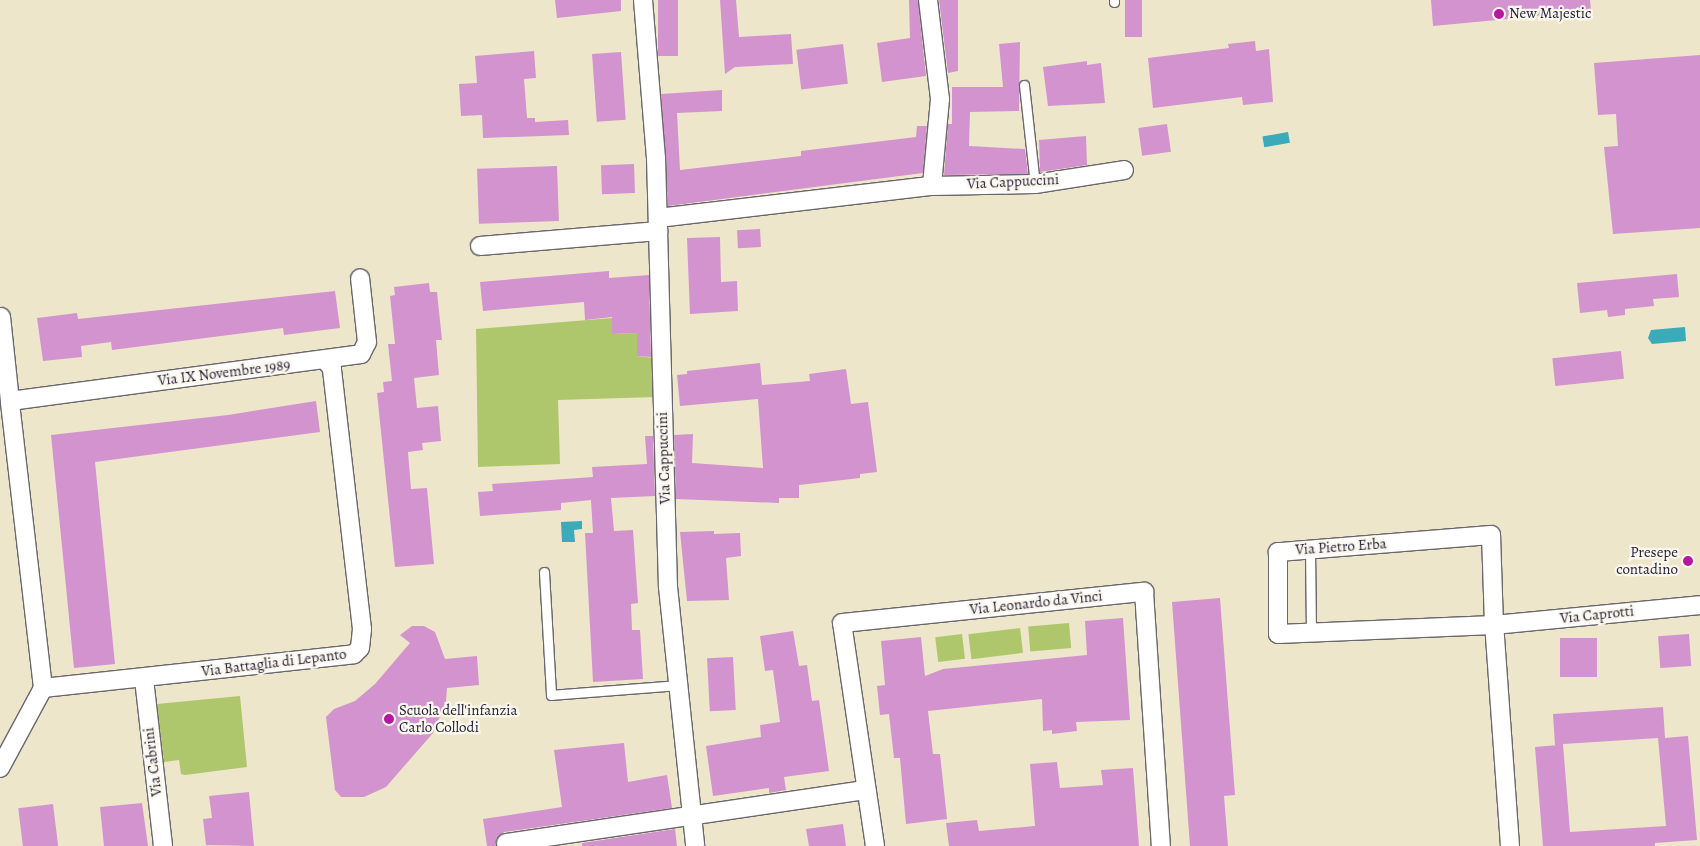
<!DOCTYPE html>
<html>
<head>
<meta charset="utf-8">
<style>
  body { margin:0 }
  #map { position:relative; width:1700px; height:846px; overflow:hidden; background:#eee6ca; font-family:Alegreya,serif }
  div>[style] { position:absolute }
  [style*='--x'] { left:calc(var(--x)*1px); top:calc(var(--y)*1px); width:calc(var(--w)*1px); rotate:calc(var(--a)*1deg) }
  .green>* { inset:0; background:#afc76c; transform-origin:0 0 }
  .water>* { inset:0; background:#3baab9; transform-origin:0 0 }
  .building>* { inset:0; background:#d293cf; transform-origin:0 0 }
  .roads { filter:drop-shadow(1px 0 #69676d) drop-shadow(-1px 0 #69676d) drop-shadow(0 1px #69676d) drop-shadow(0 -1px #69676d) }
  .service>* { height:9px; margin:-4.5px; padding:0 4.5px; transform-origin:4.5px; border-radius:4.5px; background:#fff }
  .minor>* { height:18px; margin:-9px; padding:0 9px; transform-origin:9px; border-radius:9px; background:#fff }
  .dots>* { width:14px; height:14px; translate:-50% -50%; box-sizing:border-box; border:2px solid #fbf7ec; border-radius:50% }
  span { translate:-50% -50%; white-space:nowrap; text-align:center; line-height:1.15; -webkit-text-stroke:4.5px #fbf7ec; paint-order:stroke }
  .poi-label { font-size:15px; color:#22223b }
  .left { translate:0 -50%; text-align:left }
  .right { translate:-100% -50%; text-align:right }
  .street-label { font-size:15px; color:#22223b }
</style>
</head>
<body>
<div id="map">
  <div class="green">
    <i style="clip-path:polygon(612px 318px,613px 334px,637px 333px,637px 356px,654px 358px,656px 397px,558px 400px,560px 464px,478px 467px,476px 329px)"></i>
    <i style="left:1069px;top:623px;width:25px;height:41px;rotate:85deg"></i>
    <i style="left:1020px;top:628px;width:25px;height:52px;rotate:83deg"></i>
    <i style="left:962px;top:634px;width:25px;height:27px;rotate:83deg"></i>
    <i style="clip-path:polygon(240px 696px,247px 767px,185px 775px,181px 774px,179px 760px,164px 762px,157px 704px)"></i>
  </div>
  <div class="water">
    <i style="left:1288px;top:132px;width:11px;height:26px;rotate:80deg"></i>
    <i style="clip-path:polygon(1685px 327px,1686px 341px,1652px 344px,1648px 338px,1651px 330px)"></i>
    <i style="clip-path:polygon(582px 521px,582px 529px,574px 530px,575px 542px,562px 542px,561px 522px)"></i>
  </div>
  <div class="building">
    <i style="clip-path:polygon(555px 0,621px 0,621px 11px,557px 18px)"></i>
    <i style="left:658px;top:0;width:20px;height:56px"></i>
    <i style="clip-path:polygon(720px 0,736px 0,739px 37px,791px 34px,793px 64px,735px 67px,725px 74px)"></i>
    <i style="clip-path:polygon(909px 0,918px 0,926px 76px,882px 82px,877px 43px,910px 38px)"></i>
    <i style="clip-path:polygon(939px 0,958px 0,958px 71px,948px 73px)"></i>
    <i style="left:1125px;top:0;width:17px;height:37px"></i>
    <i style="clip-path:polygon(1431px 0,1590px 0,1591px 11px,1433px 26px)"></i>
    <i style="clip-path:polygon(1255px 41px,1256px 51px,1269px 49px,1273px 102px,1243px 105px,1242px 97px,1153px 108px,1148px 58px,1229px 48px,1228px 44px)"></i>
    <i style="clip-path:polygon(1020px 42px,1019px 111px,970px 112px,969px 146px,1025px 149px,1028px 174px,944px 175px,948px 124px,952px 124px,952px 87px,1003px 87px,999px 44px)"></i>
    <i style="left:843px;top:44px;width:40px;height:47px;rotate:83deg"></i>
    <i style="clip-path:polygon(534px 51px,536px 78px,524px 79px,527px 118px,535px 118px,535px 122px,568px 120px,569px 135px,483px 138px,482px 115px,461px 116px,459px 84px,477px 83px,475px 56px)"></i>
    <i style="left:621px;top:52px;width:68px;height:29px;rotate:86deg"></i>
    <i style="clip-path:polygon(1700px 55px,1700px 228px,1613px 234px,1604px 147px,1618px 146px,1616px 114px,1598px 115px,1594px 63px)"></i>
    <i style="clip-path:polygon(1087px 61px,1087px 65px,1101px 63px,1105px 103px,1048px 106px,1043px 67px)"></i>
    <i style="clip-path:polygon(722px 90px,722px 111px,677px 113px,680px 170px,801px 156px,801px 151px,916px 137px,917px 126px,927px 126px,923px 173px,668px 206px,661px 94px)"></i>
    <i style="left:1167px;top:124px;width:28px;height:29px;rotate:82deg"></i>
    <i style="clip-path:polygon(1086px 136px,1087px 165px,1040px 172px,1039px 140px)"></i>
    <i style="left:634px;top:164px;width:29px;height:33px;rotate:88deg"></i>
    <i style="left:557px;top:166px;width:55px;height:80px;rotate:88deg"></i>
    <i style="left:760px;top:229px;width:18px;height:23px;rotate:87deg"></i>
    <i style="clip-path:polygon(720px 237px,721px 282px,737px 281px,738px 311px,690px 314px,687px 238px)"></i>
    <i style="clip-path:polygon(609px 271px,609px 278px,649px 275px,651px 357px,637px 356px,637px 333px,612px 334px,612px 317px,585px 320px,584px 302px,483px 311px,480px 282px)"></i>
    <i style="clip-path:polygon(1677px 274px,1679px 297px,1653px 299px,1654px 306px,1625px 309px,1625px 315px,1608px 317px,1607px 310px,1580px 313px,1577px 283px)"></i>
    <i style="clip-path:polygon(429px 283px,430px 292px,437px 292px,442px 340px,436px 340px,439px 375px,414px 378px,417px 408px,438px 406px,441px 441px,422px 443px,423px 450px,408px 452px,411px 489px,427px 488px,434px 564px,395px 567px,377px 393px,384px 392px,383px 382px,392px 381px,388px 344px,395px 344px,390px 296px,395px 295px,394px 287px)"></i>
    <i style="clip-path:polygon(335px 291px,340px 328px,284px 335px,283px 328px,112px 350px,111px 342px,81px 346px,82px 357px,43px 361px,37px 318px,77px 313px,78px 319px)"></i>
    <i style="left:1621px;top:351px;width:28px;height:69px;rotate:84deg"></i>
    <i style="clip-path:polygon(760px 363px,762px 385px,810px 381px,809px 374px,846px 369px,851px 404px,868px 402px,877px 472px,860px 474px,860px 478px,799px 485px,799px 498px,779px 498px,779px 503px,676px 499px,674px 435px,693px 434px,692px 463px,763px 468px,758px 399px,680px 406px,677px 375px,687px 374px,687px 371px)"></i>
    <i style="clip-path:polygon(316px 401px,320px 432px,95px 462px,115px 664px,74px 668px,51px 435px,228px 415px)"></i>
    <i style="clip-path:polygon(645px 436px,653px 436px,655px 496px,611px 498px,614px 531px,633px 530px,638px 603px,631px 604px,632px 630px,640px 630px,643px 679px,593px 682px,585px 533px,593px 533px,591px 500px,561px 503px,561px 510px,480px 516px,478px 492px,493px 491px,492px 484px,593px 477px,592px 467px,647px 464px)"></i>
    <i style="clip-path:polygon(714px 531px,714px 534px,740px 533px,741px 556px,726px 558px,729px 600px,687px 601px,680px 532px)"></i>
    <i style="clip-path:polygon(1220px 598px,1235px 795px,1224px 796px,1228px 846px,1190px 846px,1172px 602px)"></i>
    <i style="clip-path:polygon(1123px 618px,1130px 720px,1076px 722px,1077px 731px,1052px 734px,1052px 730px,1043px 731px,1042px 699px,928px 711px,933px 754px,940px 754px,947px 819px,906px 824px,900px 758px,894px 758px,889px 714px,880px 715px,877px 686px,885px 685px,881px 641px,921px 637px,925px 676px,943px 669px,1087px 655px,1085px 621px)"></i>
    <i style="clip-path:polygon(412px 626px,424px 626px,435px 632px,445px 659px,477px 656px,479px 685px,447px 688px,446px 702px,433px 733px,386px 787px,364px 797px,341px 797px,335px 790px,326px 717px,334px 709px,355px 701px,375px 684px,410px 643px,400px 635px)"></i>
    <i style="clip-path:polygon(793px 631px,799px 666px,807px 665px,812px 701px,819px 700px,829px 771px,784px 777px,786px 790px,769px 793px,769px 788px,713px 796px,706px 746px,761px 737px,760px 725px,780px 722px,773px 670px,765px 671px,760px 636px)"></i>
    <i style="left:1689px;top:634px;width:32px;height:31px;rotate:86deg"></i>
    <i style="left:1560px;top:638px;width:37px;height:39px"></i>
    <i style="left:733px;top:657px;width:53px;height:26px;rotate:87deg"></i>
    <i style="clip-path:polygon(evenodd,1663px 707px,1665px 738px,1688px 736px,1697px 840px,1655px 843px,1655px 846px,1543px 846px,1535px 747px,1558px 745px,1555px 745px,1553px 714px,1663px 707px,1658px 738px,1666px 826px,1570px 832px,1563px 744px,1658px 738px)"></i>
    <i style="clip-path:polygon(624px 743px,628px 782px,667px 775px,672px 808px,504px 832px,496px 839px,496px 846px,487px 846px,483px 819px,562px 807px,554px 750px)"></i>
    <i style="clip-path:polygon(1057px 762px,1060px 788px,1103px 785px,1101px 770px,1133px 768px,1139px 846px,949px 846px,946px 823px,977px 820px,979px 831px,1035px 826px,1030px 764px)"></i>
    <i style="clip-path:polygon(249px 792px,254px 846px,206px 845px,203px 819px,212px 818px,209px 796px)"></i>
    <i style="clip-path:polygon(142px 803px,148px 846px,104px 846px,100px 807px)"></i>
    <i style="left:53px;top:804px;width:42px;height:35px;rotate:83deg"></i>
    <i style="clip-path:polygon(843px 824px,846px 846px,809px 846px,806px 829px)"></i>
    <i style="clip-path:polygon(675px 829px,677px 846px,582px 846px,582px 843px)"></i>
  </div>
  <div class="roads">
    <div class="service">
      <i style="--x:1114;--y:0;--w:2;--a:90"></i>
      <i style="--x:1024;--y:85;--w:100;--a:83.7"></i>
      <i style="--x:1310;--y:549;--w:84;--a:89.3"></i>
      <i style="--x:544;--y:572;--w:123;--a:86.7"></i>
      <i style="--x:551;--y:695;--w:127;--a:-4.5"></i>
    </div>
    <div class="minor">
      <i style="--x:643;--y:0;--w:159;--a:85.3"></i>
      <i style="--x:656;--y:158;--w:429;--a:88.4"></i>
      <i style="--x:668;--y:587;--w:260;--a:84"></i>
      <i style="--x:928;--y:0;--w:100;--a:83.1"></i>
      <i style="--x:940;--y:99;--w:87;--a:95.3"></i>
      <i style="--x:658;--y:218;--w:276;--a:-6.7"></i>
      <i style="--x:932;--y:186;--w:103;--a:-1.1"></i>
      <i style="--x:1035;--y:184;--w:90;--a:-8.9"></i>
      <i style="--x:480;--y:246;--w:179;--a:-4.8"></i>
      <i style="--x:1;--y:317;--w:84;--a:83.9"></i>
      <i style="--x:144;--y:679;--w:168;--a:83.5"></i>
      <i style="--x:43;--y:688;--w:313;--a:-6.2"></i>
      <i style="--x:354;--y:654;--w:8;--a:-45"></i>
      <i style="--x:360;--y:648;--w:19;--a:-84"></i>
      <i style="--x:362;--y:629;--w:263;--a:-96.6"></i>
      <i style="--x:332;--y:368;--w:11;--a:-131"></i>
      <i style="--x:0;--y:768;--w:91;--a:-61.7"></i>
      <i style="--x:43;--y:688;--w:289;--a:-96.6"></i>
      <i style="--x:10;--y:401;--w:354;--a:-7.6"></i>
      <i style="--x:361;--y:354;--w:13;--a:-63"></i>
      <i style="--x:367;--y:342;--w:64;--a:-96.2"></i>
      <i style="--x:506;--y:843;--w:364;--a:-8.4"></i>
      <i style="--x:875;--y:846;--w:225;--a:-98.4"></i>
      <i style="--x:842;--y:623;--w:304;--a:-5.9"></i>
      <i style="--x:1144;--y:592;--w:255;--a:86.2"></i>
      <i style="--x:1510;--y:846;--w:222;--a:-94.1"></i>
      <i style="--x:1494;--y:625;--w:90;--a:-91.9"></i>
      <i style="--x:1491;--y:535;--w:214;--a:175.4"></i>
      <i style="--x:1278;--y:552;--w:82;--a:90"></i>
      <i style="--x:1278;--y:634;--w:216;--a:-2.4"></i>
      <i style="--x:1494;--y:625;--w:207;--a:-5.5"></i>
    </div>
  </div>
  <div class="dots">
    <i style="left:1499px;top:14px;background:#b5179e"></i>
    <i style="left:1688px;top:561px;background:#b5179e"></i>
    <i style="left:389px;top:719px;background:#b5179e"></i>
  </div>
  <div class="poi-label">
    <span class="left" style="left:1509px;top:14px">New Majestic</span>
    <span class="right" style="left:1678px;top:561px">Presepe<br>contadino</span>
    <span class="left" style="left:399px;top:719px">Scuola dell'infanzia<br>Carlo Collodi</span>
  </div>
  <div class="street-label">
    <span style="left:1013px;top:182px;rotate:-3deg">Via Cappuccini</span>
    <span style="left:224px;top:373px;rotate:-7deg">Via IX Novembre 1989</span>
    <span style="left:664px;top:458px;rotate:-92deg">Via Cappuccini</span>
    <span style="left:1341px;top:547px;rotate:-4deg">Via Pietro Erba</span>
    <span style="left:1036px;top:603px;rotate:-6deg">Via Leonardo da Vinci</span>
    <span style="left:1597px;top:615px;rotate:-6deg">Via Caprotti</span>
    <span style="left:274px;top:663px;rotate:-7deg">Via Battaglia di Lepanto</span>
    <span style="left:153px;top:762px;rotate:-97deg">Via Cabrini</span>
  </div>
</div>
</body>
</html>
